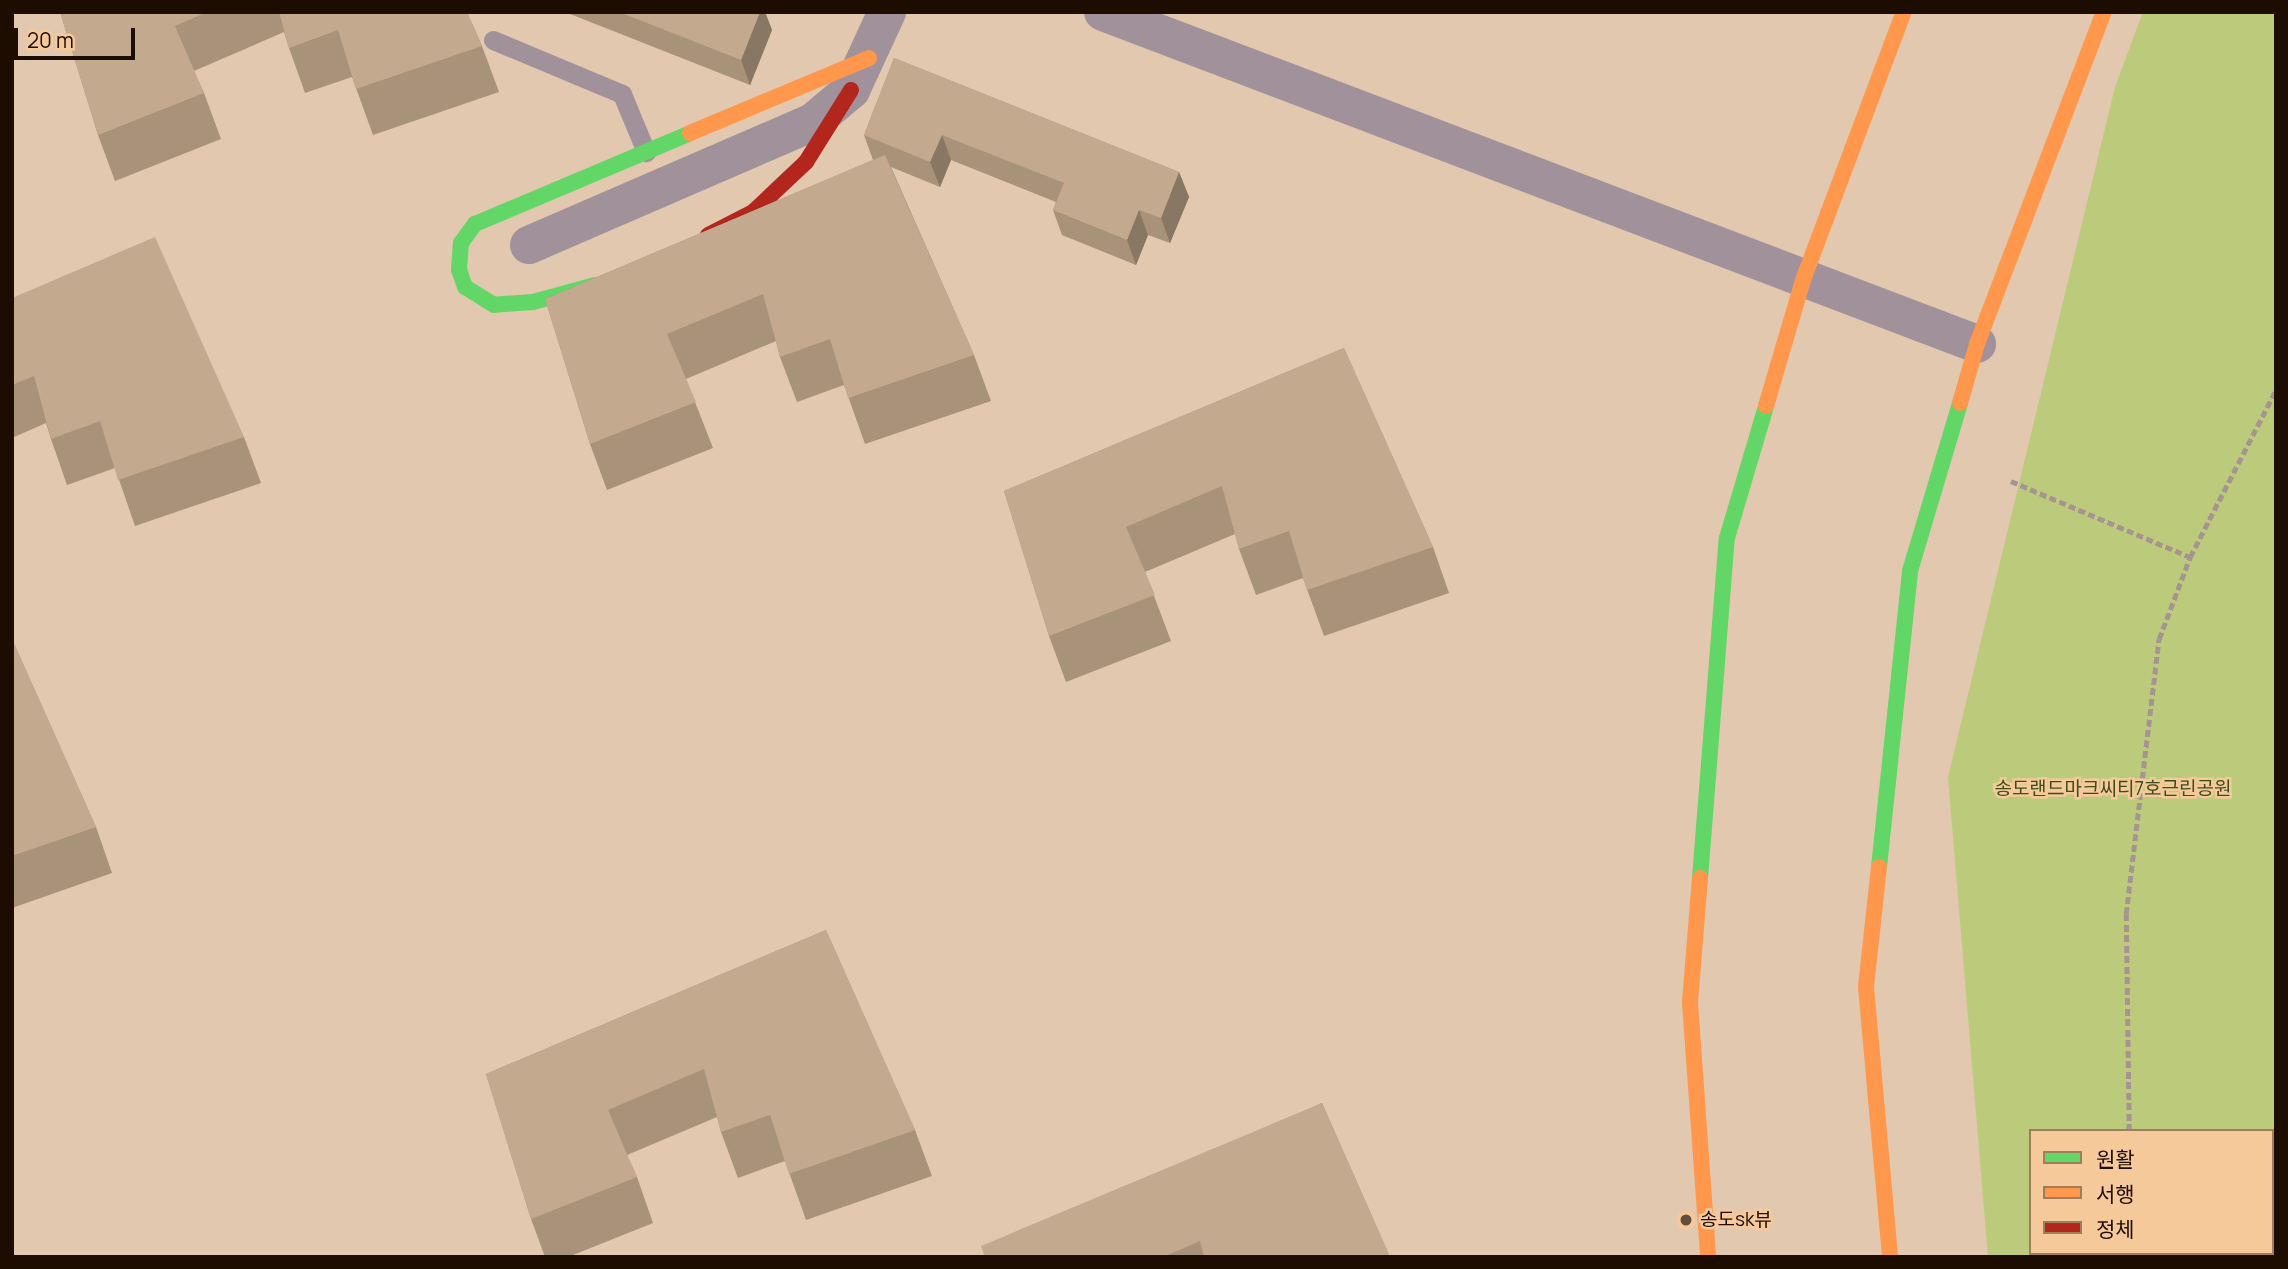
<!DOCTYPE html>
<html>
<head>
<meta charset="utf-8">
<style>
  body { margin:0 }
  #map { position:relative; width:2288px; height:1269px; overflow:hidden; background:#e1c8af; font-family:Manrope,"Noto Sans KR",sans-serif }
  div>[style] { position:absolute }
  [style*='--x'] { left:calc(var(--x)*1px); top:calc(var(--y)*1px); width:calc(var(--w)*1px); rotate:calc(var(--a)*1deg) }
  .green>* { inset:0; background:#bccb7b }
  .path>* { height:4.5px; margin-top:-2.25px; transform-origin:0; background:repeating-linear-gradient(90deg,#a59490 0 7px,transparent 0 10.5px) }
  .lane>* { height:19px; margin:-9.5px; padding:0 9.5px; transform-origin:9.5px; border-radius:9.5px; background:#a0919a }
  .street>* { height:38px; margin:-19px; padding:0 19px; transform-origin:19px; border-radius:19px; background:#a0919a }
  .fast>* { height:16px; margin:-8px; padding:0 8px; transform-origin:8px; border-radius:8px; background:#63d668 }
  .slow>* { height:16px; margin:-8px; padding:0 8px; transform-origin:8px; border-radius:8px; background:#ff974d }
  .jam>* { height:16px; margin:-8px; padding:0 8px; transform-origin:8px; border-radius:8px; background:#b3261e }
  .wall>* { inset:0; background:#a8927a }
  .shaded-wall>* { inset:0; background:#887763 }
  .building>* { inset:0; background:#c3aa8e }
  .dots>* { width:19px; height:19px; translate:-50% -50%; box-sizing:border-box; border:4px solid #f6c99a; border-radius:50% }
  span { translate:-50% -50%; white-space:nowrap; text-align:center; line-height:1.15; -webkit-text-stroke:5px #f6c99a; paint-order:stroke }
  .park-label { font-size:19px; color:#3b4e1c }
  .poi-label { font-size:19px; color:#1d0d00 }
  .left { translate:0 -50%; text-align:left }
  .frame { position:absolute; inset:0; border:14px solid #1d0d00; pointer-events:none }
  .legend { position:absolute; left:2029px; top:1129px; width:245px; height:126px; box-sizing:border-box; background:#f6c99a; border:2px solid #9f7e5c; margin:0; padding:9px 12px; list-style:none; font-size:21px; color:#1d0d00 }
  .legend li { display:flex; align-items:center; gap:14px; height:35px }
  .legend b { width:35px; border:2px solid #9f7e5c }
  .scale { position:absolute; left:14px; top:28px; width:121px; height:32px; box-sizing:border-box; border:4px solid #1d0d00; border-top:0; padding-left:9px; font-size:21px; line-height:24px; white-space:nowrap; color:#1d0d00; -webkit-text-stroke:5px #f6c99a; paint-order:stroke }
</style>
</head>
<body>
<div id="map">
  <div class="green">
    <i style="clip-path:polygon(evenodd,2143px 12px,2276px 12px,2276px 1257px,1988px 1257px,1948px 777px,2115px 87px,2143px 12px,2031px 1131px,2272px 1131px,2272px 1253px,2031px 1253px,2031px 1131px)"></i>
  </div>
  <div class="path">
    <i style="--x:2011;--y:481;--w:194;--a:23"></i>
    <i style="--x:2129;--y:1131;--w:217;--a:-90.8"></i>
    <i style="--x:2126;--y:914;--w:277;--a:-83.2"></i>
    <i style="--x:2159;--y:639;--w:88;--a:-69.3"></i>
    <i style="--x:2190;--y:557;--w:188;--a:-62.8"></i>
    <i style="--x:2124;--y:1257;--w:4;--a:-76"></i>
  </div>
  <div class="lane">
    <i style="--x:493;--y:40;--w:140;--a:22.7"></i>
    <i style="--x:622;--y:94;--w:63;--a:67.5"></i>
  </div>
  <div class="street">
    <i style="--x:1103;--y:12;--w:935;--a:20.8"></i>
    <i style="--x:529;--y:245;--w:309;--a:-23.4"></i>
    <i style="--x:813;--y:122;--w:50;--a:-40.1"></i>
    <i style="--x:851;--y:90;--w:86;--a:-65.2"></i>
  </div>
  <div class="fast">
    <i style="--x:595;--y:285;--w:64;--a:164.7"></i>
    <i style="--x:533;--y:302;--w:39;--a:176"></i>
    <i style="--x:494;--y:305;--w:34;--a:-148"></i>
    <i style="--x:465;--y:287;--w:18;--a:-109"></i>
    <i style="--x:459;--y:270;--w:27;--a:-86"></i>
    <i style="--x:461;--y:243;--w:24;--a:-54"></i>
    <i style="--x:475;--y:224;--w:233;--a:-22.9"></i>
    <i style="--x:1879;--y:867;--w:298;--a:-84"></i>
    <i style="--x:1910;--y:571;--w:175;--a:-73.4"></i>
    <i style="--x:1700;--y:878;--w:341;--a:-85.5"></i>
    <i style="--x:1727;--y:538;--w:138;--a:-73.5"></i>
  </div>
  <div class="slow">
    <i style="--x:690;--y:133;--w:194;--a:-22.7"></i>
    <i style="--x:1960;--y:403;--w:61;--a:-73.9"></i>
    <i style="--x:1977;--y:344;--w:355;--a:-69.1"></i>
    <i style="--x:1766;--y:406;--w:131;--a:-73.6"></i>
    <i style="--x:1803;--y:280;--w:286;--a:-69.4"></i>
    <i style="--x:1879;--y:867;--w:121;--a:96.2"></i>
    <i style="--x:1866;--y:987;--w:271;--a:84.9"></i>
    <i style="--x:1700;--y:878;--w:125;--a:94.6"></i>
    <i style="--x:1690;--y:1003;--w:255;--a:85.9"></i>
  </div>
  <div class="jam">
    <i style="--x:708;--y:235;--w:51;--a:-27.1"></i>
    <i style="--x:753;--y:212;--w:73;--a:-43.3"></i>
    <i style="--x:806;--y:162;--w:85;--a:-58"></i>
  </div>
  <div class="wall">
    <i style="clip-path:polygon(60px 12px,467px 12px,482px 46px,499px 92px,373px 135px,352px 77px,305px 93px,289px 48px,284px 32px,194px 71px,204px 93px,221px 139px,115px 181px,98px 135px)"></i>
    <i style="clip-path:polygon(565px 12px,765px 12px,772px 30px,750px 85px)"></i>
    <i style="clip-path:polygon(894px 58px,1179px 172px,1189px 197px,1170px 243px,1148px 235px,1136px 265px,1062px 235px,1053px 210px,1056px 202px,951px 160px,940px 187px,891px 167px,974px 355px,991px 401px,865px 444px,844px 385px,797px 402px,780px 357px,776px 341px,686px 379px,713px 448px,607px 490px,590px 444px,545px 299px,873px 160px,864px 135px)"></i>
    <i style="clip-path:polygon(12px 298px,244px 437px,261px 483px,135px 526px,115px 468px,67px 485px,51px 439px,46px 423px,12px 438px)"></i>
    <i style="clip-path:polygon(1344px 348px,1433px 547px,1449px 593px,1324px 636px,1303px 578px,1256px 595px,1239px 549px,1235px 534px,1145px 572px,1171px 641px,1066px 682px,1049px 636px,1004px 491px)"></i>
    <i style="clip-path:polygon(12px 639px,96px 827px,112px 873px,12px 908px)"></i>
    <i style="clip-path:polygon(826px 930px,915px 1130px,932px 1176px,806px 1220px,785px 1161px,738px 1178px,721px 1132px,717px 1117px,627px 1155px,637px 1177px,653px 1223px,568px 1257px,545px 1257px,531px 1219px,486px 1074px)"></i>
    <i style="clip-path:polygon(1322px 1103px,1390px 1257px,985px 1257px)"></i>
  </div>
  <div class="shaded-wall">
    <i style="clip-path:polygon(760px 12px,765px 12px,772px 30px,750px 85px,741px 60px)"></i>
    <i style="clip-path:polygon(942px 135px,951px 160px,940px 187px,930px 162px)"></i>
    <i style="clip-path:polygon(1179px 172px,1189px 197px,1170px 243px,1161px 218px)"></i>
    <i style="clip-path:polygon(1139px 210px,1148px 235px,1136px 265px,1127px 240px)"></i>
  </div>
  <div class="building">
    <i style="clip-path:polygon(60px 12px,207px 12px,175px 26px,204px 93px,98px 135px)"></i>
    <i style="clip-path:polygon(279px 12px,467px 12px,482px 46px,356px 89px,338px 30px,289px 48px)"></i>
    <i style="clip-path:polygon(619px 12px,760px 12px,741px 60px)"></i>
    <i style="clip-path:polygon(894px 58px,1179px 172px,1161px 218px,1139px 210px,1127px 240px,1053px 210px,1064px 183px,942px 135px,930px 162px,864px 135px)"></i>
    <i style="clip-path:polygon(885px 155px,974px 355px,848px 398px,830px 339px,780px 357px,763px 294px,667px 334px,696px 402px,590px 444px,545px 299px)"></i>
    <i style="clip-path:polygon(155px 237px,244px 437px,118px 480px,100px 421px,51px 439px,34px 376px,12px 385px,12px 298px)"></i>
    <i style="clip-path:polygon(1344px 348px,1433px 547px,1307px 590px,1289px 531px,1239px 549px,1222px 486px,1126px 527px,1155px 595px,1049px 636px,1004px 491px)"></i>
    <i style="clip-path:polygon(12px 639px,96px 827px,12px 856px)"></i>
    <i style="clip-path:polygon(826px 930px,915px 1130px,789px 1174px,770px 1115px,721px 1132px,704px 1069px,608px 1110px,637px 1177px,531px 1219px,486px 1074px)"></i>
    <i style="clip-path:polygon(1322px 1103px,1390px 1257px,1204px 1257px,1200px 1241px,1163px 1257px,985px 1257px,981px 1246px)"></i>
  </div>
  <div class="dots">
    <i style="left:1686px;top:1220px;background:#624e3d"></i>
  </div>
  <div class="park-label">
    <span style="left:2113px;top:789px">송도랜드마크씨티7호근린공원</span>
  </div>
  <div class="poi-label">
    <span class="left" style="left:1700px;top:1220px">송도sk뷰</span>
  </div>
  <div class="frame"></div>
  <ul class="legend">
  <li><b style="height:9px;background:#63d668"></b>원활</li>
  <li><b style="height:9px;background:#ff974d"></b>서행</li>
  <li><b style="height:9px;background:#b3261e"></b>정체</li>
  </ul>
  <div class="scale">20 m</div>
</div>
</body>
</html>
